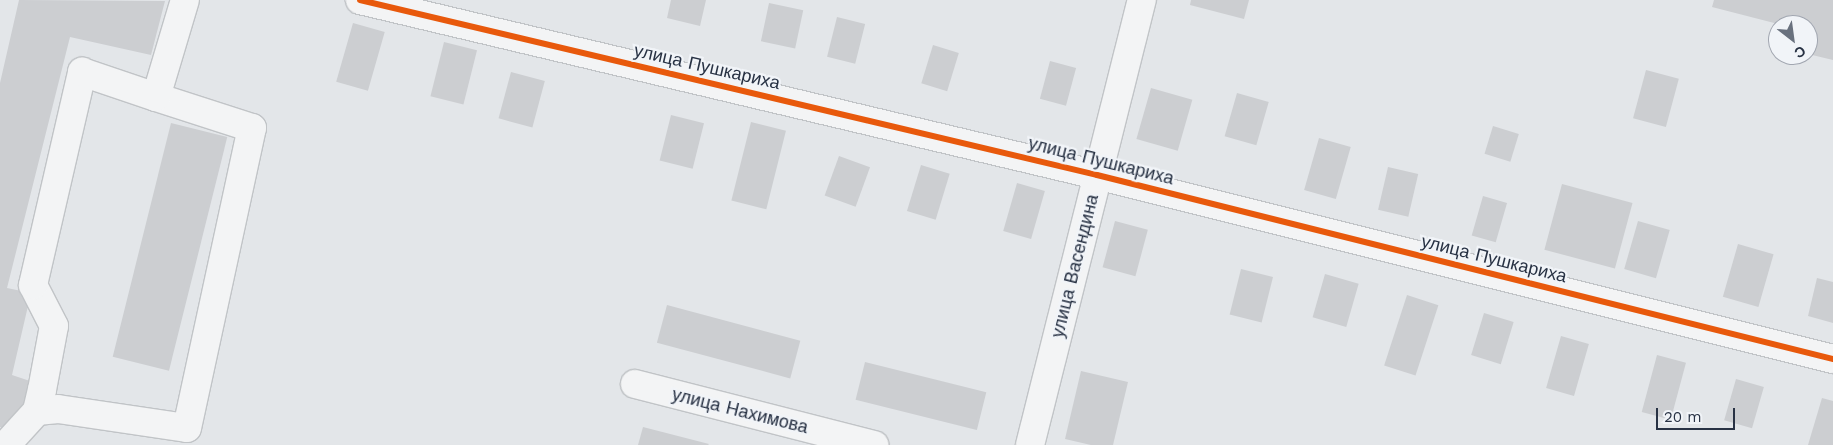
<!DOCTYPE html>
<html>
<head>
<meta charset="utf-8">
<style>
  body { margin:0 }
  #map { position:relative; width:1833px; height:445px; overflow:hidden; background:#e3e6e9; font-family:"Work Sans",sans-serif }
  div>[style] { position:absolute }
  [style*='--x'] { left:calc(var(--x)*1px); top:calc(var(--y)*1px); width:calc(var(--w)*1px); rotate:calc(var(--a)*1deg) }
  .building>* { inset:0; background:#ccced1; transform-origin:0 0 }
  .roads { filter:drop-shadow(1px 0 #c1c4c7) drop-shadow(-1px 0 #c1c4c7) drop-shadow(0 1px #c1c4c7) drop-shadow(0 -1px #c1c4c7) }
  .minor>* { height:28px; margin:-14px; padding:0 14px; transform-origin:14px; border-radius:14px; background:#f3f4f5 }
  .cycleway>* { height:6px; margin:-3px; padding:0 3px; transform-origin:3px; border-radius:3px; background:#e8590c }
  span { translate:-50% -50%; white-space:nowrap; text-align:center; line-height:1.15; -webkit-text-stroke:4.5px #f1f4f8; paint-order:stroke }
  .street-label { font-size:18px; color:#283244 }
  .north { position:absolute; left:1768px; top:15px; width:50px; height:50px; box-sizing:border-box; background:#f1f4f8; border:1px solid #a1a6b0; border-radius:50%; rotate:150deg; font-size:14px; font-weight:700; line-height:20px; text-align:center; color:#283244 }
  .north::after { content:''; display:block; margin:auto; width:18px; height:22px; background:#69717e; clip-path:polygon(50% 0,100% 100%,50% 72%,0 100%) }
  .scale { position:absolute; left:1656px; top:408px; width:79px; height:22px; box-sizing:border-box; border:2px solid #283244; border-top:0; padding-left:6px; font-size:15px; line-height:18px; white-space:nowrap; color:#283244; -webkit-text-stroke:4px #f1f4f8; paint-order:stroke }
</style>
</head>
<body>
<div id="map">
  <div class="building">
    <i style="clip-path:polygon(19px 0,165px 1px,151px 55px,70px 37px,7px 288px,31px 293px,12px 375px,30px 381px,18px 432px,0 427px,0 83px)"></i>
    <i style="clip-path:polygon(671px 0,706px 0,700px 26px,667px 18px)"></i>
    <i style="clip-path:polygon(1191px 0,1249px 0,1244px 19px,1190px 5px)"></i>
    <i style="clip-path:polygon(1714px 0,1833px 0,1833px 60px,1808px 54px,1808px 25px,1782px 25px,1712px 7px)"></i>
    <i style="left:769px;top:3px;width:35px;height:39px;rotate:12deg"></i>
    <i style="left:837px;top:17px;width:29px;height:41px;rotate:14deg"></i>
    <i style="left:353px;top:23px;width:33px;height:61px;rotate:16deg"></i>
    <i style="left:444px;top:42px;width:34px;height:56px;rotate:14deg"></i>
    <i style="left:933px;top:45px;width:27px;height:40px;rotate:17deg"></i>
    <i style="left:1050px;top:61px;width:27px;height:39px;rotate:15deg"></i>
    <i style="left:1646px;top:70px;width:34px;height:50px;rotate:15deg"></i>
    <i style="left:511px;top:72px;width:35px;height:48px;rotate:15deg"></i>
    <i style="left:1151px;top:88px;width:43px;height:53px;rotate:16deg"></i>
    <i style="left:1237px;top:93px;width:33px;height:45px;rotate:16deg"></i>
    <i style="left:671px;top:115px;width:34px;height:47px;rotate:14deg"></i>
    <i style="left:751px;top:122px;width:36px;height:81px;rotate:14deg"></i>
    <i style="left:171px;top:123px;width:58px;height:241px;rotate:14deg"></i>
    <i style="left:1493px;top:126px;width:27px;height:29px;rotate:17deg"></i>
    <i style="left:1319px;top:138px;width:33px;height:54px;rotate:16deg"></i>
    <i style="left:839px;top:156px;width:33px;height:42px;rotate:20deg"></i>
    <i style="left:921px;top:165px;width:30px;height:48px;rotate:17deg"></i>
    <i style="left:1388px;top:167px;width:31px;height:44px;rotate:13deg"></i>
    <i style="left:1017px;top:183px;width:29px;height:50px;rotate:16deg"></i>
    <i style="left:1562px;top:184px;width:73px;height:68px;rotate:15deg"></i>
    <i style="left:1483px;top:196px;width:25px;height:41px;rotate:16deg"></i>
    <i style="left:1115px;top:221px;width:34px;height:48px;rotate:15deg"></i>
    <i style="left:1638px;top:221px;width:33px;height:50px;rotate:16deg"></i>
    <i style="left:1738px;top:244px;width:37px;height:55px;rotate:16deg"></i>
    <i style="left:1241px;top:269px;width:33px;height:47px;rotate:14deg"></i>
    <i style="left:1325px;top:274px;width:35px;height:45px;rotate:16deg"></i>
    <i style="clip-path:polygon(1817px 278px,1833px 282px,1833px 323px,1808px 316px)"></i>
    <i style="left:1407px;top:295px;width:33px;height:74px;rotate:18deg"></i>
    <i style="left:667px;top:305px;width:138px;height:39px;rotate:15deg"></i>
    <i style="left:1484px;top:313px;width:31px;height:44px;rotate:17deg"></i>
    <i style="left:1561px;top:336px;width:29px;height:54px;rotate:16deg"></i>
    <i style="left:1657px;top:355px;width:30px;height:59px;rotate:15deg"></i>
    <i style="left:865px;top:362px;width:125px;height:39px;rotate:14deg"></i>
    <i style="clip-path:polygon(1081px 371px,1128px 382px,1113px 445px,1091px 445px,1065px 439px)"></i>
    <i style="left:1736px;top:379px;width:29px;height:43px;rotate:16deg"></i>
    <i style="clip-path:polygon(1822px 398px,1833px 401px,1833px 445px,1808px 445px)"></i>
    <i style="clip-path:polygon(643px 427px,709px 444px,708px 445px,638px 445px)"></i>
  </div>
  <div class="roads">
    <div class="minor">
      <i style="--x:360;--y:0;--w:757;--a:13.36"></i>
      <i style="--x:1097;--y:175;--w:759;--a:14.04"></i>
      <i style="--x:635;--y:384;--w:247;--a:14.3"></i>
      <i style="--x:37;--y:411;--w:21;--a:-5"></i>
      <i style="--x:58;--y:409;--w:130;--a:8.4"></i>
      <i style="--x:187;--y:428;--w:307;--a:-77.8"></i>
      <i style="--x:252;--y:128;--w:101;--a:-162.1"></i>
      <i style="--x:6;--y:445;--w:46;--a:-47.6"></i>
      <i style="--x:37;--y:411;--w:22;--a:-77"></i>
      <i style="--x:42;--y:390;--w:65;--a:-79.4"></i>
      <i style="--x:54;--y:326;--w:46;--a:-117.1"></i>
      <i style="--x:33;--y:285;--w:219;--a:-77"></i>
      <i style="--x:82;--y:72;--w:78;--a:18.7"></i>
      <i style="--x:156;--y:97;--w:101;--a:-73.4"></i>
      <i style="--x:1030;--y:445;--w:459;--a:-75.9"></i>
    </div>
  </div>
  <div class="cycleway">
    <i style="--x:360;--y:0;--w:757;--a:13.36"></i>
    <i style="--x:1097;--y:175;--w:759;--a:14.04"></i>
  </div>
  <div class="street-label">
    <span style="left:707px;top:67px;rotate:13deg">улица Пушкариха</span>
    <span style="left:1101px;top:161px;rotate:14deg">улица Пушкариха</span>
    <span style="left:1494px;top:259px;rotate:14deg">улица Пушкариха</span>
    <span style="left:1075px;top:266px;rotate:-76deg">улица Васендина</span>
    <span style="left:740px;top:411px;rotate:14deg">улица Нахимова</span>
  </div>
  <div class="north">С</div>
  <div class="scale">20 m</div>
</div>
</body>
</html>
